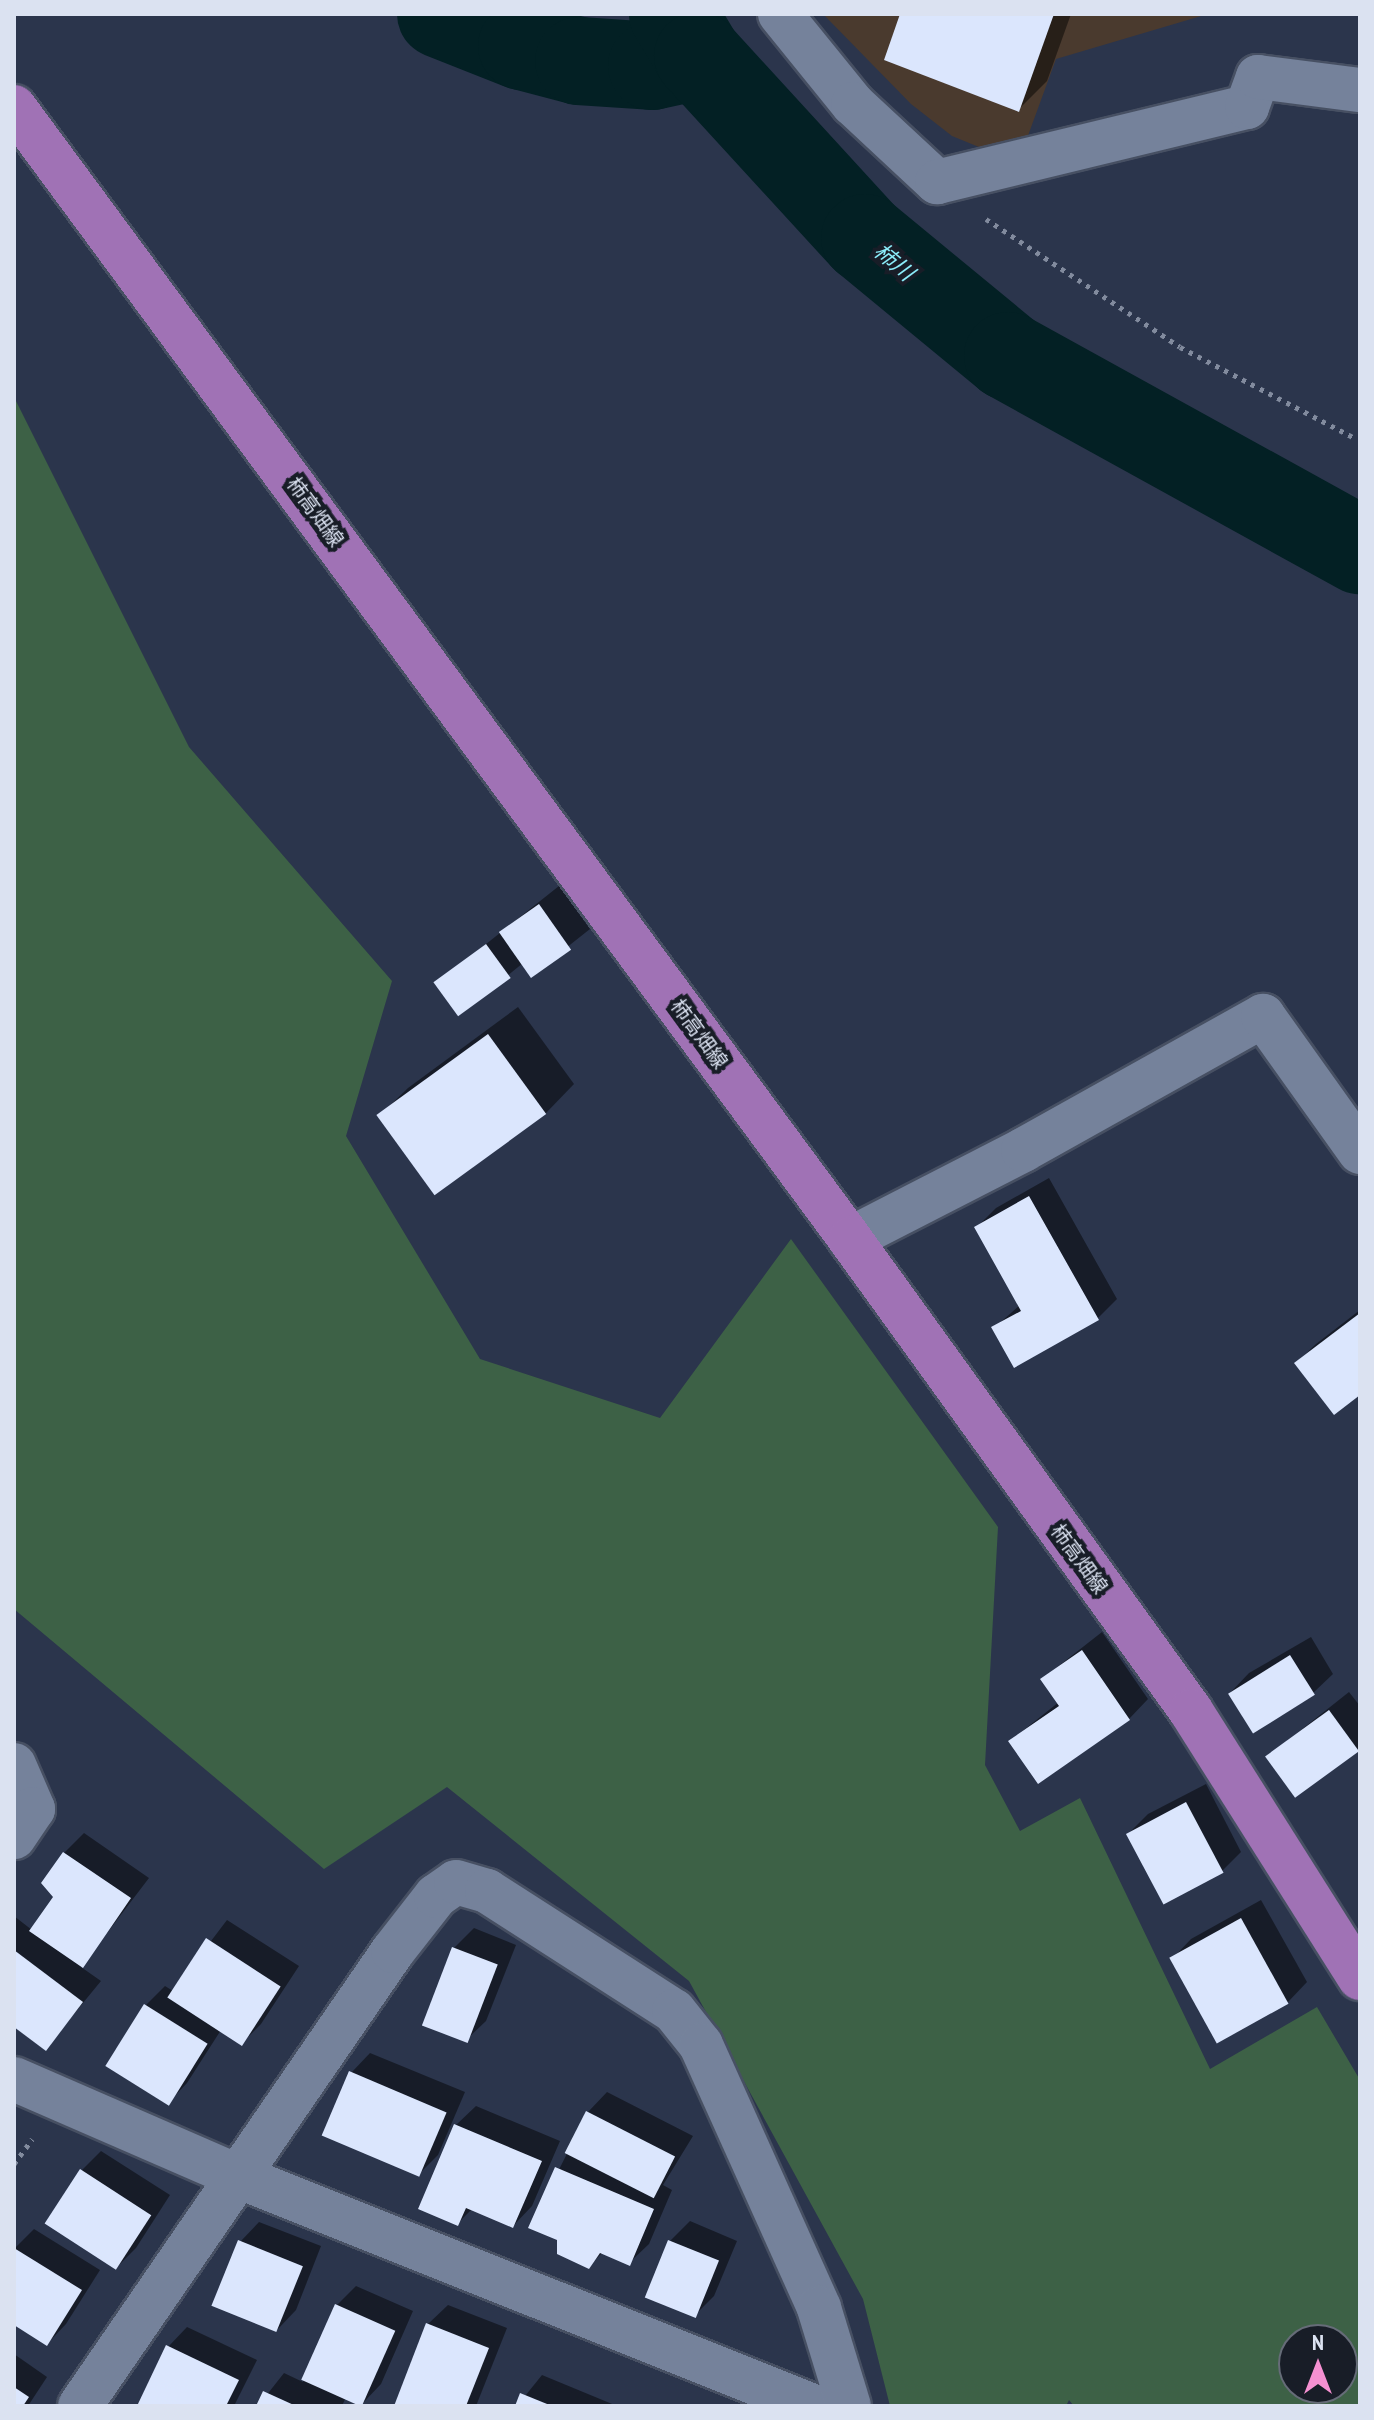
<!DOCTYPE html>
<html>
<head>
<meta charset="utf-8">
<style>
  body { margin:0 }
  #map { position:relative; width:1374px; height:2420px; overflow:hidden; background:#2b354c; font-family:"PT Sans Narrow","Noto Sans JP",sans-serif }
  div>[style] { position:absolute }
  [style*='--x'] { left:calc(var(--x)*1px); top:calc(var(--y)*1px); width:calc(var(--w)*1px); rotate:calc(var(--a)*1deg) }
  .education>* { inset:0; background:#4a3a2e }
  .green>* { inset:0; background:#3d6146 }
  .shadow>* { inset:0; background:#0007 }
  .river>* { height:88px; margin:-44px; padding:0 44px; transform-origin:44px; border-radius:44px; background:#032024 }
  .building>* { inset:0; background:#dbe6fd; transform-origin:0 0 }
  .path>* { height:5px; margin-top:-2.5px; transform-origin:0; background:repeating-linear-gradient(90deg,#828b9e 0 4px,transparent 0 10px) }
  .roads { filter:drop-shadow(2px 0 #475063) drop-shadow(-2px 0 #475063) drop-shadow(0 2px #475063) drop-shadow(0 -2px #475063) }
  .minor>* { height:44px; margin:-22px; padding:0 22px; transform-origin:22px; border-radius:22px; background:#75829b }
  .major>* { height:44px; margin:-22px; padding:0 22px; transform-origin:22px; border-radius:22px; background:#a072b5 }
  span { translate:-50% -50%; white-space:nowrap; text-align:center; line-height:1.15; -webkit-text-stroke:8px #181d27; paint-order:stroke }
  .street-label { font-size:20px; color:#dbe2f1 }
  .water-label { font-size:22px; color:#8becf9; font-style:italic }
  .frame { position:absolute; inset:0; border:16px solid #dbe2f1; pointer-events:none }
  .north { position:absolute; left:1278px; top:2324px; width:80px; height:80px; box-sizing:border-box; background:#181d27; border:2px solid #666c78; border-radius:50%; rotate:0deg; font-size:22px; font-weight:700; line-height:32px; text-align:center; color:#dbe2f1 }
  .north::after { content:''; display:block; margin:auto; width:28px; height:36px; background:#f590d1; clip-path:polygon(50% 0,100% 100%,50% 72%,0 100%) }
</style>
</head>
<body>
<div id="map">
  <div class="education">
    <i style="clip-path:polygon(823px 14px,1208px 14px,1056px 59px,1018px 163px,952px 136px,911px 104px)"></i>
  </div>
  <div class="green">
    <i style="clip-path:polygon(evenodd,14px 397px,189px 747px,392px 981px,346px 1136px,480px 1359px,660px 1418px,791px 1239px,998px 1527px,985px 1765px,1020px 1831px,1080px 1798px,1210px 2069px,1317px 2007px,1360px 2080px,1360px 2406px,1074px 2406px,1069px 2400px,1066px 2406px,890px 2406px,863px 2299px,689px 1981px,447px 1787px,324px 1869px,14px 1609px,14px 397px,1294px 2340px,1342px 2340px,1342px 2388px,1294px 2388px,1294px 2340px)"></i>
  </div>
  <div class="shadow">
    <i style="clip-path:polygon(902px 14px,1071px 14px,1047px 81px,1018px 110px)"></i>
    <i style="clip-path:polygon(559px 886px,590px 929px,532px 975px,523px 963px,461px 1014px,437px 983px)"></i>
    <i style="clip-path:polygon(518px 1007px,574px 1084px,546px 1113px,379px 1116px,408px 1088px)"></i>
    <i style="clip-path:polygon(1049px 1178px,1117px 1299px,1098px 1318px,994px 1328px,1020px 1305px,976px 1228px,996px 1208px)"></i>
    <i style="clip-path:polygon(1360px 1310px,1360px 1393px,1296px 1363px,1316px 1344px)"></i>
    <i style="clip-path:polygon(1102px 1632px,1148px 1699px,1129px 1719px,1010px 1741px,1059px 1702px,1042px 1679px)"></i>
    <i style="clip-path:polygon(1311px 1637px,1333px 1674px,1313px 1693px,1230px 1693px,1249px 1673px)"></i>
    <i style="clip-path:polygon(1349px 1692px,1360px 1706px,1360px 1747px,1295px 1794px,1268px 1756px)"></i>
    <i style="clip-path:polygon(1206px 1784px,1241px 1852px,1222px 1871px,1129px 1833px,1148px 1814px)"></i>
    <i style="clip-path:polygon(84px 1833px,149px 1878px,81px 1967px,101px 1981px,46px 2048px,14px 2024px,14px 1916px,32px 1930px,56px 1897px,64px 1853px)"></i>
    <i style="clip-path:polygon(1261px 1900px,1307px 1982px,1288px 2002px,1172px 1959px,1191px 1939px)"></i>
    <i style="clip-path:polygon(227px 1920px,299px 1966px,261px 2024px,242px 2043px,221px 2030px,187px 2083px,168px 2103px,146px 2005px,165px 1986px,173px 1991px)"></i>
    <i style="clip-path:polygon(474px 1928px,516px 1945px,486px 2021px,466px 2040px,454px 1948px)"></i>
    <i style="clip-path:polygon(370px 2053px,465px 2092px,438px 2155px,419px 2174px,351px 2073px)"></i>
    <i style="clip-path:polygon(607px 2092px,693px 2136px,663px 2185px,672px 2190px,649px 2244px,629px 2263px,603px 2252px,588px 2267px,559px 2239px,530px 2227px,588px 2112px)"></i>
    <i style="clip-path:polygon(476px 2106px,560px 2141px,532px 2206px,513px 2226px,473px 2208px,458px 2223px,456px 2125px)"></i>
    <i style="clip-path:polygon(101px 2151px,170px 2195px,136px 2248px,117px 2267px,82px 2170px)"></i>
    <i style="clip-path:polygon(690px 2221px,737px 2241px,714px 2296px,694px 2316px,647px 2296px,670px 2241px)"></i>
    <i style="clip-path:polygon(259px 2222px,321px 2246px,296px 2310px,277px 2330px,240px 2242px)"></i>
    <i style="clip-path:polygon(34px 2229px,100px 2270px,66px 2324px,47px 2344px,14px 2323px,14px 2249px)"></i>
    <i style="clip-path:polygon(356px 2286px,413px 2311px,381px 2384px,362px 2404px,346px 2397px,342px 2406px,258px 2406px,284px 2373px,303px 2382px,336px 2306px)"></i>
    <i style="clip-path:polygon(448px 2305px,507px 2328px,476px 2406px,396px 2406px,428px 2324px)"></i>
    <i style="clip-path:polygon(187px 2327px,257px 2360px,234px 2406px,139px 2406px,168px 2347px)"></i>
    <i style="clip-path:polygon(14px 2354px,47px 2377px,28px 2406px,14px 2406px)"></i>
    <i style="clip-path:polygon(542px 2375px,617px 2406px,517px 2406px)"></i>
  </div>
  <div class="river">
    <i style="--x:441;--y:14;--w:87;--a:21.6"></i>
    <i style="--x:522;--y:46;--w:59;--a:14.7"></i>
    <i style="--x:579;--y:61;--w:73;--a:3.9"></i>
    <i style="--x:652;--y:66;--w:47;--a:-12.3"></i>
    <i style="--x:673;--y:14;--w:49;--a:59.2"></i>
    <i style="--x:698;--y:56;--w:247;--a:47.5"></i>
    <i style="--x:865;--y:238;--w:185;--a:39.5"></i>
    <i style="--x:1008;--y:356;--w:402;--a:28.9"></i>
  </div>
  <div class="building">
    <i style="clip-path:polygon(900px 14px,1054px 14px,1019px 112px,884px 60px)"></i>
    <i style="left:539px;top:904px;width:56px;height:49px;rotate:55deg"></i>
    <i style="left:486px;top:944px;width:42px;height:65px;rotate:54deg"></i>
    <i style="left:488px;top:1034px;width:99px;height:138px;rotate:54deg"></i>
    <i style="clip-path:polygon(1029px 1196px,1099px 1320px,1014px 1368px,991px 1327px,1021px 1311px,974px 1227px)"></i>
    <i style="clip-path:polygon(1360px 1313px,1360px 1395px,1334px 1415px,1294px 1363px)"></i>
    <i style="clip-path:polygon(1082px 1650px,1130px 1720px,1038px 1784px,1008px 1741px,1059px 1706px,1040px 1679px)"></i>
    <i style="left:1290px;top:1655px;width:47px;height:73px;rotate:58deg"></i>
    <i style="left:1329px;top:1710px;width:51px;height:79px;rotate:54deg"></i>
    <i style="left:1186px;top:1802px;width:80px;height:68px;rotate:62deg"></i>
    <i style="clip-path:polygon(63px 1852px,131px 1898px,83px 1968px,29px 1931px,53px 1897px,41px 1883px)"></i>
    <i style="left:1241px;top:1918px;width:98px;height:82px;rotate:61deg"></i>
    <i style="left:206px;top:1938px;width:89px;height:71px;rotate:33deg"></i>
    <i style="left:452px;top:1947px;width:49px;height:84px;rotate:21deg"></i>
    <i style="clip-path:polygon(14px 1950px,83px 2002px,46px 2051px,14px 2027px)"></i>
    <i style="left:144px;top:2004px;width:75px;height:73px;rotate:32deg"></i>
    <i style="left:349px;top:2071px;width:106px;height:70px;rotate:23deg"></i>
    <i style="left:586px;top:2111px;width:100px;height:47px;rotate:27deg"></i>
    <i style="clip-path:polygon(454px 2124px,542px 2161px,513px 2228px,466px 2208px,458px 2226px,418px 2209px)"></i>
    <i style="clip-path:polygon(555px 2167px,654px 2209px,630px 2266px,600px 2253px,589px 2269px,557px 2254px,557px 2240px,528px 2228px)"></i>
    <i style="left:80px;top:2169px;width:85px;height:65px;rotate:33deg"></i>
    <i style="left:238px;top:2240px;width:70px;height:71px;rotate:22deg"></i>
    <i style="left:668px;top:2240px;width:55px;height:62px;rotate:22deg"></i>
    <i style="clip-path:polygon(14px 2248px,82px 2290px,47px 2346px,14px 2325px)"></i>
    <i style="left:335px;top:2304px;width:66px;height:83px;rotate:24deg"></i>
    <i style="clip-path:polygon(426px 2323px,489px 2348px,466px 2406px,394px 2406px)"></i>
    <i style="clip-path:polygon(166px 2345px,239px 2380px,226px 2406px,137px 2406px)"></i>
    <i style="clip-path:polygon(14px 2387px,29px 2397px,23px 2406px,14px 2406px)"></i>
    <i style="clip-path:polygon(263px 2391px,296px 2406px,256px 2406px)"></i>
    <i style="clip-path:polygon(520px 2393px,552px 2406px,515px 2406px)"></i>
  </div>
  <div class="path">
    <i style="--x:986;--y:219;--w:232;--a:33.4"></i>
    <i style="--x:1180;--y:347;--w:197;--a:27.5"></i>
    <i style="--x:14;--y:2164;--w:31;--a:-54"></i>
  </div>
  <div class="roads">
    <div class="minor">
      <i style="--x:780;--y:14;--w:116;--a:51"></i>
      <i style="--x:853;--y:104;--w:115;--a:42.9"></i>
      <i style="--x:937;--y:182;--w:319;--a:-13.6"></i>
      <i style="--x:1247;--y:107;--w:32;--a:-70"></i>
      <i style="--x:1258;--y:77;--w:103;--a:7.3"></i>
      <i style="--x:850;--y:1239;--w:195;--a:-27.2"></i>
      <i style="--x:1023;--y:1150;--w:275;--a:-29.2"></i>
      <i style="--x:1263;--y:1016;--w:167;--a:54.5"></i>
      <i style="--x:14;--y:1765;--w:48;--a:66.6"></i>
      <i style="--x:33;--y:1809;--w:34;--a:124"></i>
      <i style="--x:14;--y:2079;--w:243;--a:23.5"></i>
      <i style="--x:237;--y:2176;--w:620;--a:21.77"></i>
      <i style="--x:80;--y:2406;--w:552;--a:-55.48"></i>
      <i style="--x:393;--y:1951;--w:70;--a:-52"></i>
      <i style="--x:436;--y:1896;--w:24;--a:-35"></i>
      <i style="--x:456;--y:1882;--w:32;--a:16"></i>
      <i style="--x:487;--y:1891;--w:222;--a:32.7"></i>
      <i style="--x:674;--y:2011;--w:43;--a:51.5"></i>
      <i style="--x:701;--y:2045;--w:288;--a:65.8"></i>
      <i style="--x:819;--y:2308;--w:102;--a:73"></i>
    </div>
    <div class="major">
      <i style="--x:14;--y:107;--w:1407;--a:53.55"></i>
      <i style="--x:850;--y:1239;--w:582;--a:54.15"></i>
      <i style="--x:1191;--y:1711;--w:316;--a:57.7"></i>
    </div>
  </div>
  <div class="street-label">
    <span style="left:315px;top:512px;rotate:54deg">柿高畑線</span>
    <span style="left:699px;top:1034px;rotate:54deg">柿高畑線</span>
    <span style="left:1079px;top:1559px;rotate:54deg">柿高畑線</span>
  </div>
  <div class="water-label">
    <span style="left:894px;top:262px;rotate:40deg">柿川</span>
  </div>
  <div class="frame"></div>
  <div class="north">N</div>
</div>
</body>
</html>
